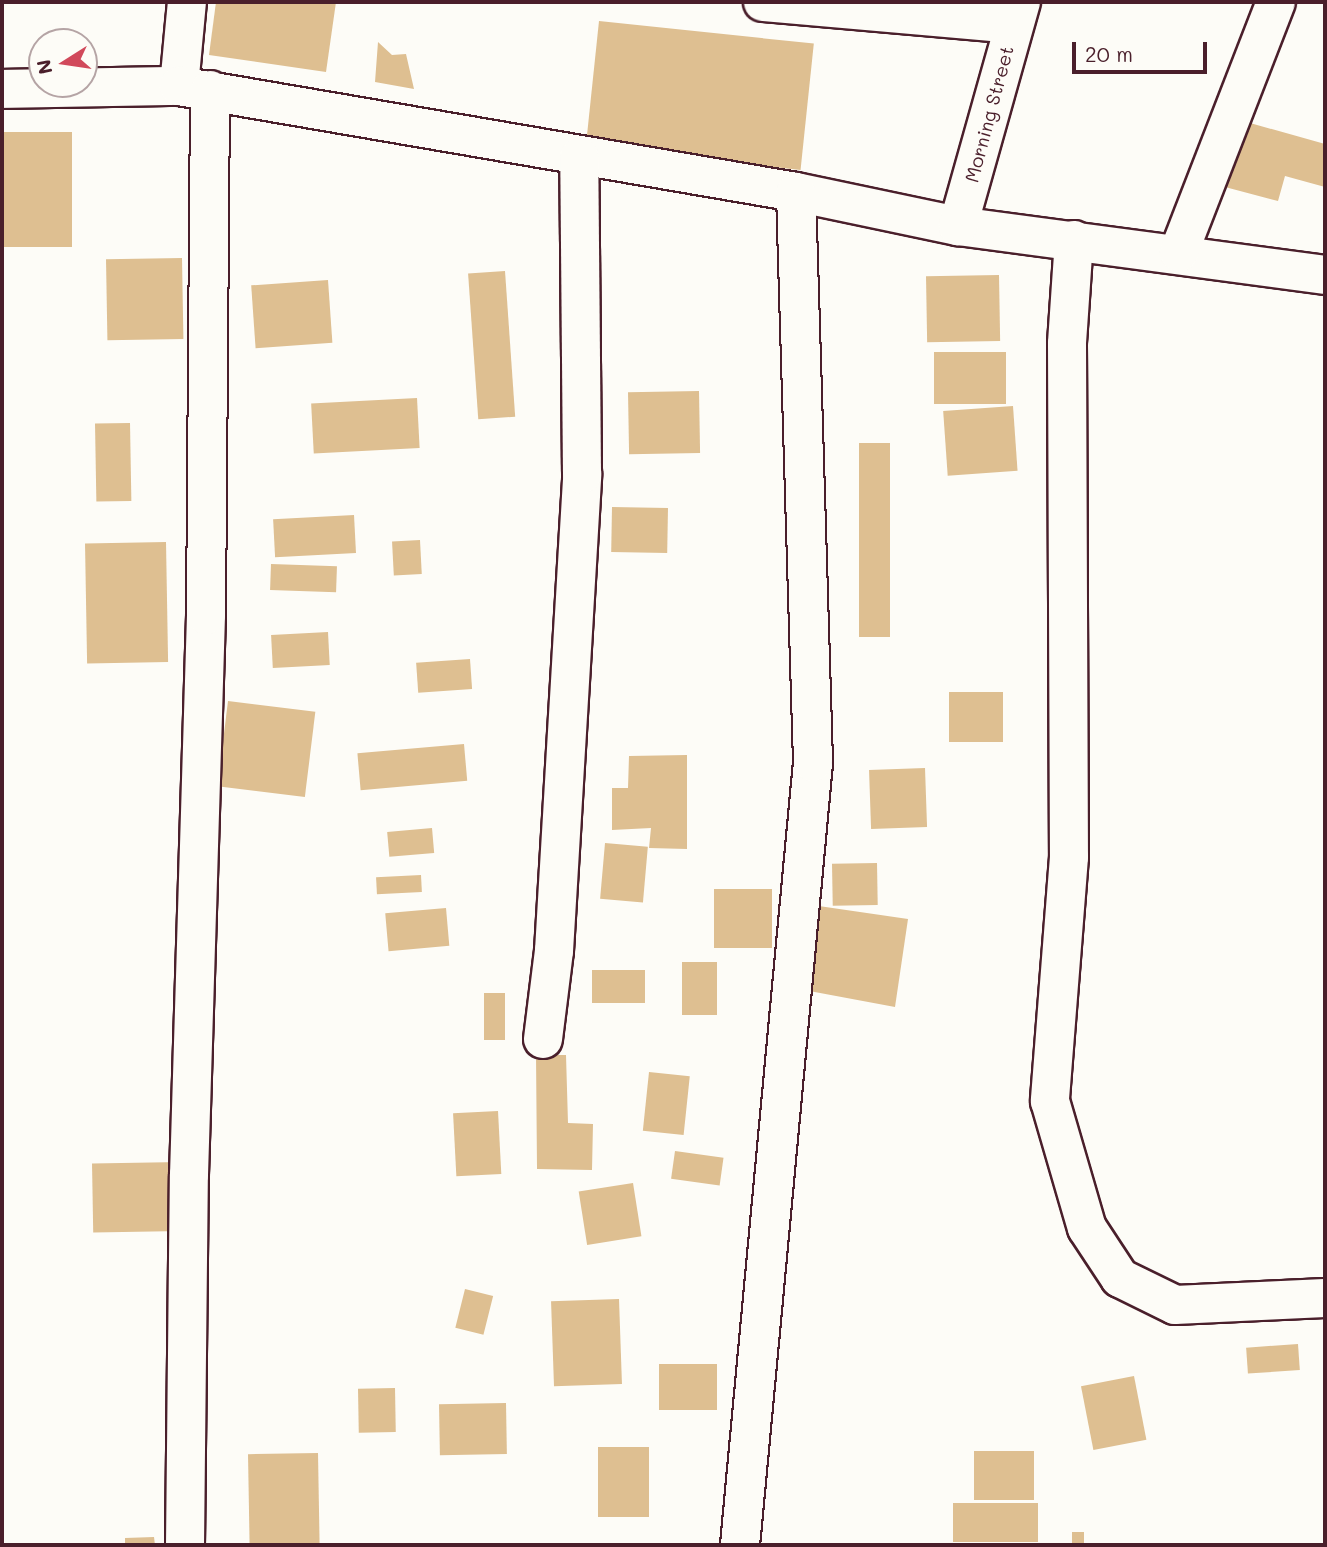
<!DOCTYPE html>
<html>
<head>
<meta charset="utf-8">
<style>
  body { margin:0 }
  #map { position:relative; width:1327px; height:1547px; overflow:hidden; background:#fdfcf7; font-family:Mali,sans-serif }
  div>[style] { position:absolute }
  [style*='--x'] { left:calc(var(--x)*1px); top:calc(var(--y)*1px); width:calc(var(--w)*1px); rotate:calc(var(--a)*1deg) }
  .building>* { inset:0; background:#debf91; transform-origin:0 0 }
  .roads { filter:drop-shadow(2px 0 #4a1f2b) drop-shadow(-2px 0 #4a1f2b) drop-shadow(0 2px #4a1f2b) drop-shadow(0 -2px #4a1f2b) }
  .minor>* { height:38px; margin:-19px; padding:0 19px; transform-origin:19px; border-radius:19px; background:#fdfcf7 }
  span { translate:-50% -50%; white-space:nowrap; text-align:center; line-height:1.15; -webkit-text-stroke:7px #fdfcf7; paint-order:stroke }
  .street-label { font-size:19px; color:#4a1f2b }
  .frame { position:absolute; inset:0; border:4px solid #4a1f2b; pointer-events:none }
  .north { position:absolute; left:28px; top:28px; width:70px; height:70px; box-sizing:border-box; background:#fdfcf7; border:2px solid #b5a4a5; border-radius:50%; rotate:258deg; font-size:19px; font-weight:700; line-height:28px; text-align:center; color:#4a1f2b }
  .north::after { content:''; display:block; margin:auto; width:24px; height:32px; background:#d1495b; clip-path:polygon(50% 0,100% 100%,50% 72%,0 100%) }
  .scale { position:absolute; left:1072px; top:42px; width:135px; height:32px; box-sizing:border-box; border:4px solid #4a1f2b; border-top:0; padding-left:9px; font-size:21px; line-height:24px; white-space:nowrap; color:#4a1f2b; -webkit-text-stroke:5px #fdfcf7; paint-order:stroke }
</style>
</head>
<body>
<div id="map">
  <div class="building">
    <i style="clip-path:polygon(216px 2px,336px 2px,326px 72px,209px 55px)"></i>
    <i style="left:599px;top:21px;width:216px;height:127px;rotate:6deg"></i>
    <i style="clip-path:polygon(378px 42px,392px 55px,406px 54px,414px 89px,375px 82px)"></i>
    <i style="clip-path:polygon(1243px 121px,1325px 144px,1325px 187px,1285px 176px,1278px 201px,1225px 187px)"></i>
    <i style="left:2px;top:132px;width:70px;height:115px"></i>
    <i style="left:182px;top:258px;width:81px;height:76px;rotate:89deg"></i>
    <i style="left:505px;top:271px;width:146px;height:37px;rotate:86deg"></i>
    <i style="left:999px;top:275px;width:66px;height:73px;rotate:89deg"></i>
    <i style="left:328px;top:280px;width:63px;height:77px;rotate:86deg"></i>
    <i style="left:1006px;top:352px;width:52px;height:72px;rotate:90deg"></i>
    <i style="left:699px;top:391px;width:62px;height:71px;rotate:89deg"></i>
    <i style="left:417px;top:398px;width:50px;height:106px;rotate:87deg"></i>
    <i style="left:1013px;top:406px;width:65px;height:70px;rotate:86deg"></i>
    <i style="left:130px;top:423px;width:78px;height:35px;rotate:89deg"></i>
    <i style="left:859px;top:443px;width:31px;height:194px"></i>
    <i style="left:612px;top:507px;width:56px;height:45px;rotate:1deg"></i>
    <i style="left:354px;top:515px;width:38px;height:81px;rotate:87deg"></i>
    <i style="left:420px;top:540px;width:34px;height:28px;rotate:87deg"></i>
    <i style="left:166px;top:542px;width:120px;height:81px;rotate:89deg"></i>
    <i style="left:271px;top:564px;width:66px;height:26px;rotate:2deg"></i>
    <i style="left:328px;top:632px;width:33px;height:57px;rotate:87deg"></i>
    <i style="left:470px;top:659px;width:30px;height:54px;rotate:86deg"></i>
    <i style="left:949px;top:692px;width:54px;height:50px"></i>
    <i style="left:228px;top:701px;width:88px;height:86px;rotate:7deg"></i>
    <i style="left:464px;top:744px;width:37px;height:107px;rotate:85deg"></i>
    <i style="clip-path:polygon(687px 755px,687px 849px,649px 848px,651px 828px,612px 830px,612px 788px,628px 788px,629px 756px)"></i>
    <i style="left:925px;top:768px;width:59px;height:56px;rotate:88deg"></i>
    <i style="left:432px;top:828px;width:25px;height:45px;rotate:85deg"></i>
    <i style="left:605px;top:843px;width:43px;height:56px;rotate:5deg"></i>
    <i style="left:877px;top:863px;width:42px;height:45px;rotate:89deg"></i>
    <i style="left:421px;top:875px;width:17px;height:45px;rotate:87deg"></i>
    <i style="left:772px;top:889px;width:59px;height:58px;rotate:90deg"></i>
    <i style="clip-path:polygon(805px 904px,908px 919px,895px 1007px,804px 990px)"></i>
    <i style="left:446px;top:908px;width:38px;height:61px;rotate:85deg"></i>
    <i style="left:682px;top:962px;width:35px;height:53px"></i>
    <i style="left:645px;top:970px;width:33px;height:53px;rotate:90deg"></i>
    <i style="left:484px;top:993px;width:21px;height:47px"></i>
    <i style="clip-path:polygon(536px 1055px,566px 1055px,568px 1123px,593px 1124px,592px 1170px,537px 1169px)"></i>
    <i style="left:649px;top:1072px;width:41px;height:59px;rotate:6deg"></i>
    <i style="left:498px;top:1111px;width:63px;height:45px;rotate:87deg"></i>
    <i style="left:675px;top:1151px;width:49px;height:28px;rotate:8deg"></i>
    <i style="left:181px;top:1162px;width:69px;height:89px;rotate:89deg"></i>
    <i style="left:633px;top:1183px;width:54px;height:55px;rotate:81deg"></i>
    <i style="left:465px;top:1289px;width:29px;height:40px;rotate:14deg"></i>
    <i style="left:619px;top:1299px;width:85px;height:68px;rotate:88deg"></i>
    <i style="left:1298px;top:1344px;width:26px;height:52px;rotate:86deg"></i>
    <i style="left:717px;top:1364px;width:46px;height:58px;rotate:90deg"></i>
    <i style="left:1134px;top:1376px;width:65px;height:54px;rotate:79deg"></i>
    <i style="left:395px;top:1388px;width:44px;height:37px;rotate:89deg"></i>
    <i style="left:506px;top:1403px;width:51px;height:67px;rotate:89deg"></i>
    <i style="left:598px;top:1447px;width:51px;height:70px"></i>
    <i style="left:1034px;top:1451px;width:49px;height:60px;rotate:90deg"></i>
    <i style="left:318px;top:1453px;width:92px;height:70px;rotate:89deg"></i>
    <i style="left:1038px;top:1503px;width:39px;height:85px;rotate:90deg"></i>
    <i style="left:1072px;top:1532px;width:12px;height:13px"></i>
    <i style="clip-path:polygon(154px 1537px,155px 1545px,125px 1545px,125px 1538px)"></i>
  </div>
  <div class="roads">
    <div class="minor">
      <i style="--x:763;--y:2;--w:251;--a:5"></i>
      <i style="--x:179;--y:86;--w:84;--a:-84.6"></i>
      <i style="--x:2;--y:89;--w:177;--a:-1"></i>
      <i style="--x:179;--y:86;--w:626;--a:9.75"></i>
      <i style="--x:796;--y:192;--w:166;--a:11.9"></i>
      <i style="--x:958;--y:226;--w:370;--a:7.6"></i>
      <i style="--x:958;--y:226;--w:233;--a:-74.3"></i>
      <i style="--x:1074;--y:240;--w:104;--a:93.9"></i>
      <i style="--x:1067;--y:344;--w:513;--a:89.78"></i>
      <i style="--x:1069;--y:857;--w:245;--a:94.5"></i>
      <i style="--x:1050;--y:1101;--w:132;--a:73.8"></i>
      <i style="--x:1087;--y:1228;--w:60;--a:56.6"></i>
      <i style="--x:1120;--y:1278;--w:61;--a:26.1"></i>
      <i style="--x:1175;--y:1305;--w:150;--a:-2.7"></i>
      <i style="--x:1179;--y:252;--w:268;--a:-68.8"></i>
      <i style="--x:543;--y:1039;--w:89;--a:-82.9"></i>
      <i style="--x:554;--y:951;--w:478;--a:-86.6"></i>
      <i style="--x:582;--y:474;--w:317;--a:-90.5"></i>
      <i style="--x:185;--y:1545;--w:370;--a:-89.4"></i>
      <i style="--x:189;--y:1175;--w:560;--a:-88.26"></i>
      <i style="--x:206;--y:615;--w:525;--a:-89.56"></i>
      <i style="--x:740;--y:1545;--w:786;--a:-84.67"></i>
      <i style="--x:813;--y:762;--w:570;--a:-91.71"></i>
    </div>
  </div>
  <div class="street-label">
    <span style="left:989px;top:114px;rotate:-75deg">Morning Street</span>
  </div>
  <div class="frame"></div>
  <div class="north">N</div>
  <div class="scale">20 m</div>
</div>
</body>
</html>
